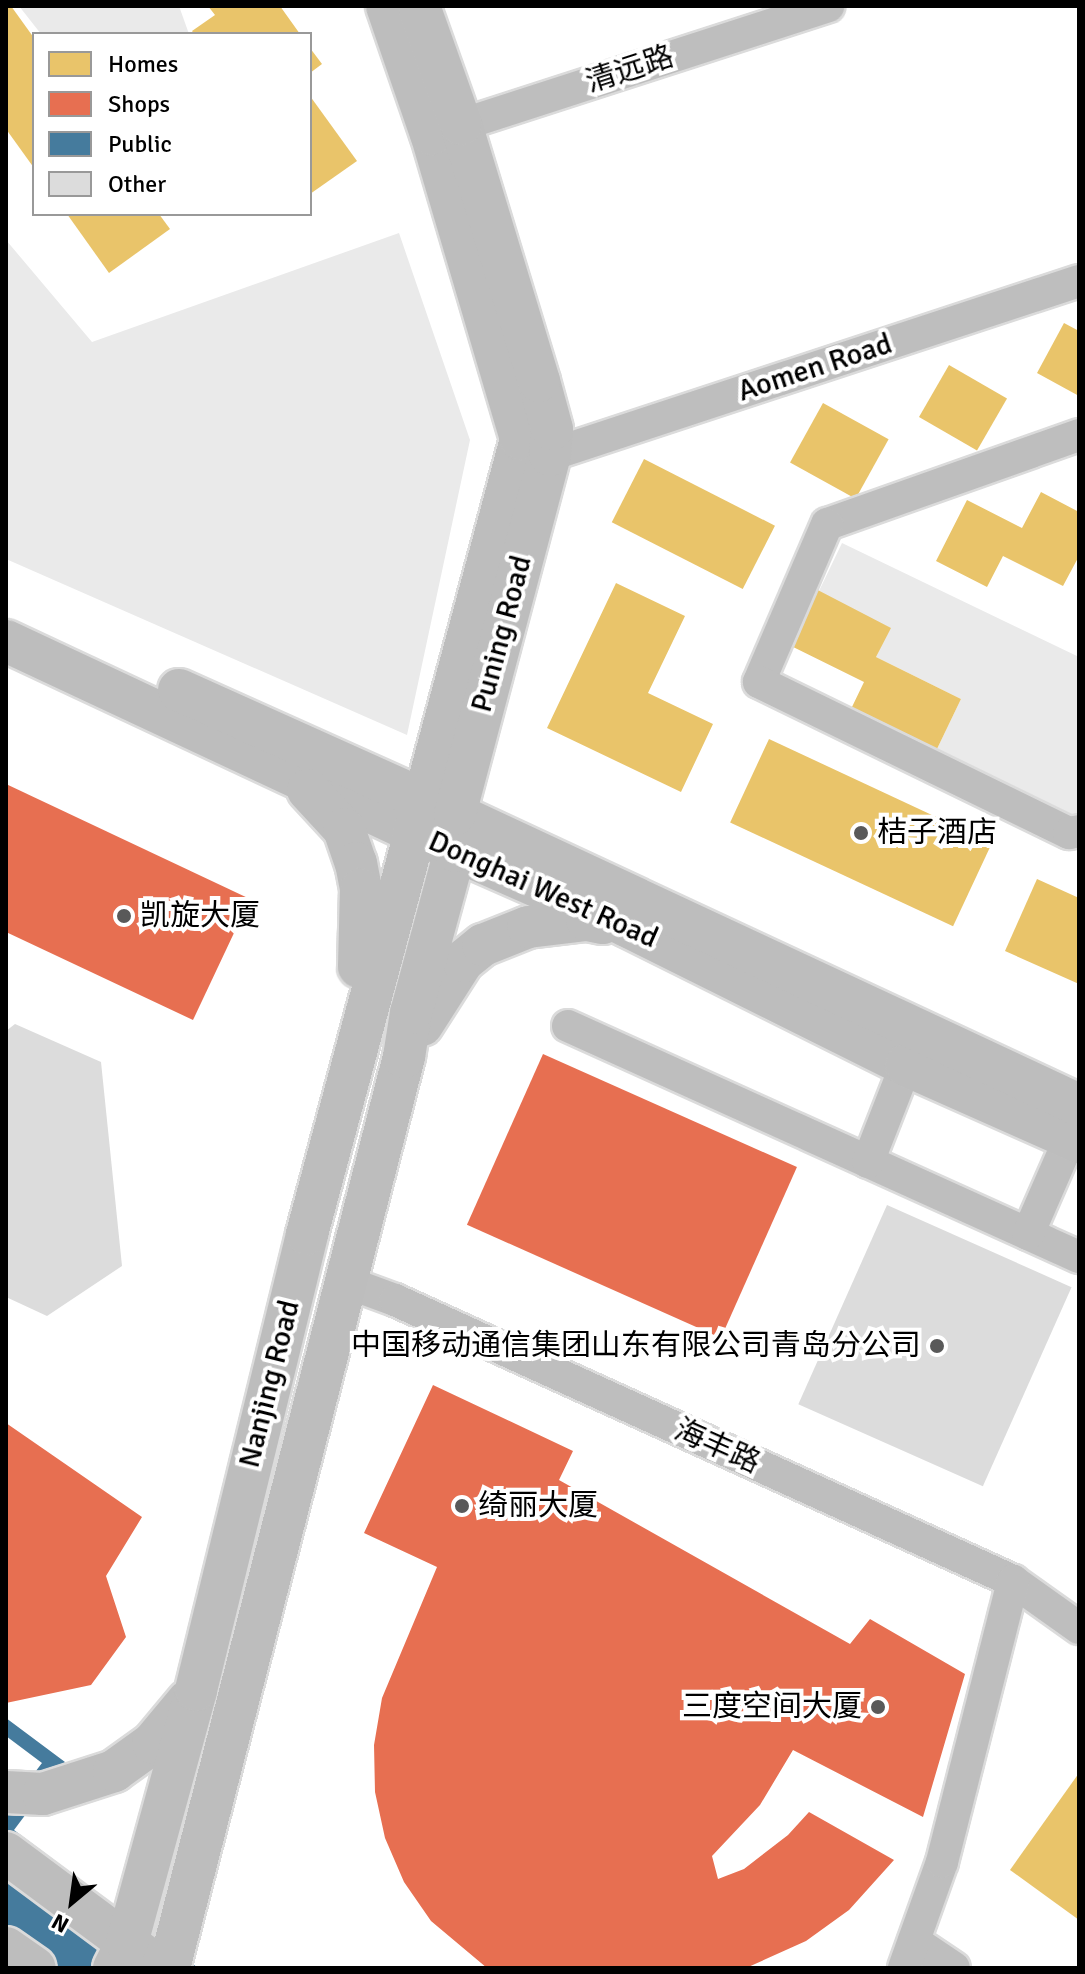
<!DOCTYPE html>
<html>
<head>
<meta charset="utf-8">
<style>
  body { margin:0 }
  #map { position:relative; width:1085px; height:1974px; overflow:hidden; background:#fff; font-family:Signika,"Noto Sans SC",sans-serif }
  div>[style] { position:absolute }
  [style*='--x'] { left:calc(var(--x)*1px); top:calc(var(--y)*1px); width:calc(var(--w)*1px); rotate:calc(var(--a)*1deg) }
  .green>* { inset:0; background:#eaeaea }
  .homes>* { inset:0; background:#e9c46a; transform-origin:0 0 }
  .shops>* { inset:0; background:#e76f51; transform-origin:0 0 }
  .public>* { inset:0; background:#457b9d }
  .building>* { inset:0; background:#dcdcdc; transform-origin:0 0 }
  .roads { filter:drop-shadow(2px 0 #dbdbdb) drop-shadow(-2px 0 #dbdbdb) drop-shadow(0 2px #dbdbdb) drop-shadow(0 -2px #dbdbdb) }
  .minor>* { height:32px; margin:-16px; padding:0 16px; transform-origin:16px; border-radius:16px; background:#bebebe }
  .major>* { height:42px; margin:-21px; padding:0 21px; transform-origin:21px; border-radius:21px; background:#bdbdbd }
  .dots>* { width:22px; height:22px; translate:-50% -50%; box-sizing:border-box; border:4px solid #fff; border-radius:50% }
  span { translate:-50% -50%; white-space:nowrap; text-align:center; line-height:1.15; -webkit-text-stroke:8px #fff; paint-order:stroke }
  .street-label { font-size:30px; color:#000 }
  .poi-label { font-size:30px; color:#000 }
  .left { translate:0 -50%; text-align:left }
  .right { translate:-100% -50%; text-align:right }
  .frame { position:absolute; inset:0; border:8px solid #000; pointer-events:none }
  .legend { position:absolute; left:32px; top:32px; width:280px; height:184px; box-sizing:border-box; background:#fff; border:2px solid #999; margin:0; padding:10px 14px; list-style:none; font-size:24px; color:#000 }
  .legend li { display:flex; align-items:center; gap:16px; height:40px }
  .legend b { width:40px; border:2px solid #999 }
  .north { position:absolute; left:32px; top:1862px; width:80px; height:80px; -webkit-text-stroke:6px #fff; paint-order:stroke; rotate:209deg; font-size:22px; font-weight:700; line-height:32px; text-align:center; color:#000 }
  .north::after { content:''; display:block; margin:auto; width:28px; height:36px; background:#000; clip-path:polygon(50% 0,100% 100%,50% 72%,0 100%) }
</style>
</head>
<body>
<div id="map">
  <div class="green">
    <i style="clip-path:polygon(19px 6px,179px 6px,189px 34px,41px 34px)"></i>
    <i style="clip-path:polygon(399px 233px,470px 440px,407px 735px,6px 559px,6px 240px,92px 342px)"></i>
    <i style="clip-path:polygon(842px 543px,1079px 657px,1079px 815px,1066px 817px,936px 751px,961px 699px,876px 657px,890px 628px,818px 593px)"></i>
  </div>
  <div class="homes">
    <i style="clip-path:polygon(6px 6px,11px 6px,34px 38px,34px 168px,6px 129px)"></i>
    <i style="clip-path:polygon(208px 6px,280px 6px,300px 34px,194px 34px,192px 31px,215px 15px)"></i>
    <i style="clip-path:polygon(310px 48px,322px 64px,310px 73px)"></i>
    <i style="clip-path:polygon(310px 96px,357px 161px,310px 194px)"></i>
    <i style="clip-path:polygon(67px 214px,159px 214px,170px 229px,109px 273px)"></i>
    <i style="clip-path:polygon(1064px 323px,1079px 331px,1079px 396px,1037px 373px)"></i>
    <i style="left:949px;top:365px;width:67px;height:60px;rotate:30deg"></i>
    <i style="left:823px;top:403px;width:75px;height:68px;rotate:29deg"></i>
    <i style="left:644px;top:459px;width:147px;height:71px;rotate:27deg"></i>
    <i style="clip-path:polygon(1041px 492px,1079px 512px,1079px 556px,1063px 586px,1003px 556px,987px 587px,936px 561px,967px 500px,1022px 528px)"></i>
    <i style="clip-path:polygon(616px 583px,685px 616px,648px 693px,713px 724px,681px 792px,547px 728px)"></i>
    <i style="clip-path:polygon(810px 586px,891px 628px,876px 657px,961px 699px,936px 751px,851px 709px,864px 682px,783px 642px)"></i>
    <i style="left:769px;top:739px;width:246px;height:92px;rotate:25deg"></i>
    <i style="clip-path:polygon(1037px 879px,1079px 898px,1079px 984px,1005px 951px)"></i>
    <i style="clip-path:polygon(1079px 1773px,1079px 1920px,1010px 1870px)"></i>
  </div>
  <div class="shops">
    <i style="clip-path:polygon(6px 784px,250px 899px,193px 1020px,6px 932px)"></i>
    <i style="left:543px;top:1054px;width:278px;height:187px;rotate:24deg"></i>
    <i style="clip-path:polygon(433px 1385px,573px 1451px,559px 1480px,850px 1644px,870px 1619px,965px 1674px,923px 1817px,793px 1750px,760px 1805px,712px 1856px,718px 1879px,744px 1869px,788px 1835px,809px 1812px,894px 1860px,849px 1910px,806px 1941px,746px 1968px,487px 1968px,431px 1921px,404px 1882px,385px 1838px,375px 1792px,374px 1745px,382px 1698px,437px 1567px,364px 1533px)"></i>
    <i style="clip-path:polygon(6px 1423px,142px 1517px,106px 1576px,126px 1637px,91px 1685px,6px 1703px)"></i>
  </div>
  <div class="public">
    <i style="clip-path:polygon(6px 1718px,65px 1762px,14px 1830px,198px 1968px,6px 1968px,6px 1810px,42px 1763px,6px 1736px)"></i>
  </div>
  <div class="building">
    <i style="clip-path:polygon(15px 1024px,101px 1062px,122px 1266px,47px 1316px,6px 1297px,6px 1031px)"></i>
    <i style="left:887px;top:1205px;width:202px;height:218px;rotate:24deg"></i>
  </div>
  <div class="roads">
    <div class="minor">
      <i style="--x:442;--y:131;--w:406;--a:-17.9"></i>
      <i style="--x:1079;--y:435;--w:267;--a:160.5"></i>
      <i style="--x:827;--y:524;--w:172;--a:113.3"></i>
      <i style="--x:759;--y:682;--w:345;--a:26"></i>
      <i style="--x:1069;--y:833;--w:10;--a:-11"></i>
      <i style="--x:550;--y:455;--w:557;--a:-18.21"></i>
      <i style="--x:568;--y:1026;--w:561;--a:24.33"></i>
      <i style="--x:868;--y:1162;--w:104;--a:-68.6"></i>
      <i style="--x:1028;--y:1234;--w:105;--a:-66.4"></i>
      <i style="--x:346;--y:1282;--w:52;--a:20.2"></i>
      <i style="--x:395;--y:1300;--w:679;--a:24.45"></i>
      <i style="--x:1013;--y:1581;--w:81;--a:35.5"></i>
      <i style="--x:914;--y:1941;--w:48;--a:34"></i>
      <i style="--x:904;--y:1968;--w:113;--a:-70.3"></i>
      <i style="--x:942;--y:1862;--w:290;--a:-75.8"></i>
    </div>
    <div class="major">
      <i style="--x:6;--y:641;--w:450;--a:25.1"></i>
      <i style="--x:414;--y:832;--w:235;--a:23.8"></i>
      <i style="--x:629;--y:927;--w:309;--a:26.5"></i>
      <i style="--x:906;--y:1065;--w:189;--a:24"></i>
      <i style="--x:179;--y:690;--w:303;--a:24.2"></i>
      <i style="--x:455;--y:814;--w:689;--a:25"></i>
      <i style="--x:308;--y:790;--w:53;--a:47.3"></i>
      <i style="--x:344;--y:829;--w:36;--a:71"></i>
      <i style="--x:356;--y:863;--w:26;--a:79"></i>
      <i style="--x:361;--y:889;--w:78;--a:91.5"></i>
      <i style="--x:422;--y:1025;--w:76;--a:-57.4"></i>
      <i style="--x:463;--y:961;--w:26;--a:-39"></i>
      <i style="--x:483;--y:945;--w:48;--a:-21.8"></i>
      <i style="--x:528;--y:927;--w:59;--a:-6.8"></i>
      <i style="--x:587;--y:920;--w:16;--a:11"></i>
      <i style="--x:6;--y:1792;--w:37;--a:3"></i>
      <i style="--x:43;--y:1794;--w:75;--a:-17.9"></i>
      <i style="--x:114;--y:1771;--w:48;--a:-35.7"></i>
      <i style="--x:153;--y:1743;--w:55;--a:-50.2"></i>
      <i style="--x:6;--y:1853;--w:174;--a:36.6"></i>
      <i style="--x:6;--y:1948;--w:35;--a:35"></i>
      <i style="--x:114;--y:1968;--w:28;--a:-63"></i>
      <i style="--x:127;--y:1943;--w:262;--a:-74.7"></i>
      <i style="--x:196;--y:1690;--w:469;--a:-76.3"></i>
      <i style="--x:307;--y:1234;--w:823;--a:-74.93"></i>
      <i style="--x:521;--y:439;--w:318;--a:-106.4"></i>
      <i style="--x:431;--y:134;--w:135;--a:-109"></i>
      <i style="--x:169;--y:1968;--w:941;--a:-75.54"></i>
      <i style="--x:404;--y:1057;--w:45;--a:-81"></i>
      <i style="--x:411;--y:1013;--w:168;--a:-74.8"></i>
      <i style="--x:455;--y:851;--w:37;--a:-90"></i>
      <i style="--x:455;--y:814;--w:371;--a:-75.2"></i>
      <i style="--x:550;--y:455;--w:26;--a:-86"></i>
      <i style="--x:552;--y:429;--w:50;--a:-105.2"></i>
      <i style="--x:539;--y:381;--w:269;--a:-106.9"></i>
      <i style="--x:461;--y:124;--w:125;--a:-109.6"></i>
    </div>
  </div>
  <div class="dots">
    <i style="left:861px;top:833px;background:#595959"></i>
    <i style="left:124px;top:916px;background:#595959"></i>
    <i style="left:937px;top:1346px;background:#595959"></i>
    <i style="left:462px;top:1506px;background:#595959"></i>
    <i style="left:878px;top:1707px;background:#595959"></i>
  </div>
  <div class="street-label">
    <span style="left:630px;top:70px;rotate:-18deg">清远路</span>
    <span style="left:815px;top:368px;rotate:-18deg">Aomen Road</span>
    <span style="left:502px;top:634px;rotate:-75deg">Puning Road</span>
    <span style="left:543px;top:890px;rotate:24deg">Donghai West Road</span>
    <span style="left:270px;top:1384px;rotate:-76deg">Nanjing Road</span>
    <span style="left:717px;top:1447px;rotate:24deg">海丰路</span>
  </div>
  <div class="poi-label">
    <span class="left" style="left:877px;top:833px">桔子酒店</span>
    <span class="left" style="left:140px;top:916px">凯旋大厦</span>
    <span class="right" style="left:921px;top:1346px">中国移动通信集团山东有限公司青岛分公司</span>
    <span class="left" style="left:478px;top:1506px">绮丽大厦</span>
    <span class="right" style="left:862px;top:1707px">三度空间大厦</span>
  </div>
  <div class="frame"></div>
  <ul class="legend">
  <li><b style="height:22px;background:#e9c46a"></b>Homes</li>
  <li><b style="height:22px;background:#e76f51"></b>Shops</li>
  <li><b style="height:22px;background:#457b9d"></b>Public</li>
  <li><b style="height:22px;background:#dcdcdc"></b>Other</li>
  </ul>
  <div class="north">N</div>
</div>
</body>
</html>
